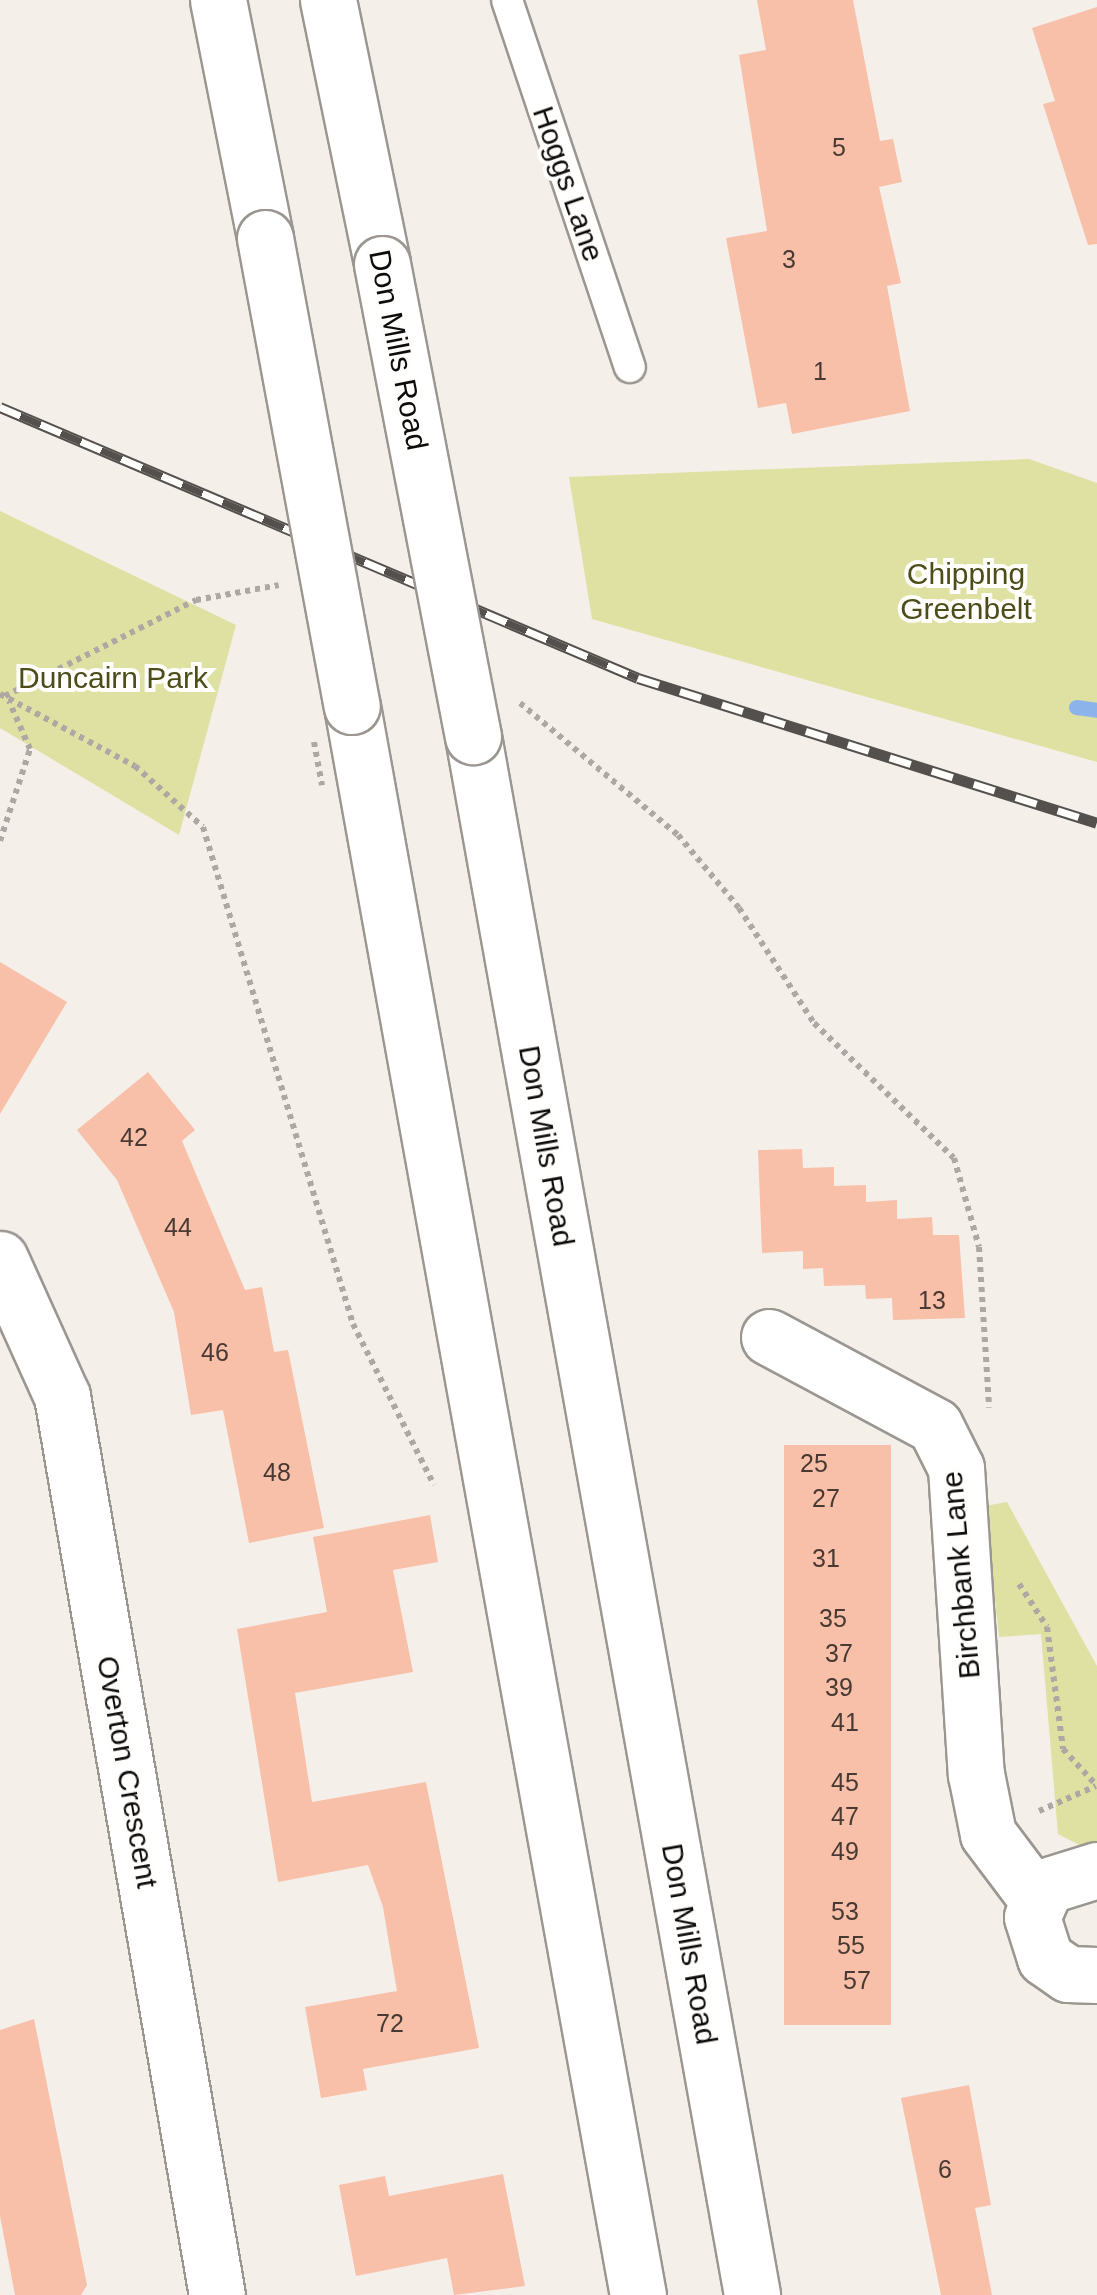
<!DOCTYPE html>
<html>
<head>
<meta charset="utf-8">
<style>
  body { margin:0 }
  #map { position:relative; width:1097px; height:2295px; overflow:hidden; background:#f5efea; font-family:Arial,sans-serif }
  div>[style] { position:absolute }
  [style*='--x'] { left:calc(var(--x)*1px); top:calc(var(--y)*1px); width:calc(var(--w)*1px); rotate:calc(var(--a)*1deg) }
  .green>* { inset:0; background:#dee1a1 }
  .stream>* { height:15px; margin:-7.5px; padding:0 7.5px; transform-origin:7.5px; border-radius:7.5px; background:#8db3eb }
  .building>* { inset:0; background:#f8bfa9; transform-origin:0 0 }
  .path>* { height:6px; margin-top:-3px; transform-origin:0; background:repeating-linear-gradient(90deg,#ada8a4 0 5px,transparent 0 10px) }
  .roads { filter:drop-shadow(2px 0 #9c9691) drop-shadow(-2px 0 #9c9691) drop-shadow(0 2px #9c9691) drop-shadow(0 -2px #9c9691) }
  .lane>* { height:30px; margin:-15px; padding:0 15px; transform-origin:15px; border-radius:15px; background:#fff }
  .street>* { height:55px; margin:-27.5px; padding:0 27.5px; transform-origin:27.5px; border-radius:27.5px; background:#fff }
  .secondary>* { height:55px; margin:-27.5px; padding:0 27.5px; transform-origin:27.5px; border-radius:27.5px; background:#fff }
  .rail>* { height:11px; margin-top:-5.5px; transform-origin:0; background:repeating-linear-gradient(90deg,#fffefc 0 22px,#54504d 0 44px); box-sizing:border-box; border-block:2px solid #54504d }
  .path-bridge>* { height:6px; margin-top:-3px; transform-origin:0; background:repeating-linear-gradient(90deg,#ada8a4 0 5px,transparent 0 10px) }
  .bridges { filter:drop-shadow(2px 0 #9c9691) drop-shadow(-2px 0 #9c9691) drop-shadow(0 2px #9c9691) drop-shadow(0 -2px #9c9691) }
  .secondary-bridge>* { height:55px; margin:-27.5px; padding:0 27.5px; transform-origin:27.5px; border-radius:27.5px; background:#fff }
  span { translate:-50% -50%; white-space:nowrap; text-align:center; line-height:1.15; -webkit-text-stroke:8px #fffefc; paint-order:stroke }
  .number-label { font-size:25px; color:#483932 }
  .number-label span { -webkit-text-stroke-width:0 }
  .street-label { font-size:30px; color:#0e0c0a }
  .park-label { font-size:30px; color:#4c4d19 }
</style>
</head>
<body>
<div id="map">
  <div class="green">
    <i style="clip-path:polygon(1029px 459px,1097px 483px,1097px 762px,592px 619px,569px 477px)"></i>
    <i style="clip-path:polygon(0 511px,236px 625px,179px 835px,0 728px)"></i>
    <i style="clip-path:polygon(1007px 1502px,1097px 1666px,1097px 1854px,1058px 1834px,1041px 1634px,999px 1637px,985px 1506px)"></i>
  </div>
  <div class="stream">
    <i style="--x:1076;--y:707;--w:21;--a:8"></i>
  </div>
  <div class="building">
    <i style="clip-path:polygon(757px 0,853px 0,880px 141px,893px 139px,902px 182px,879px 187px,901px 283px,887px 286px,910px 411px,792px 434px,786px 403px,758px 408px,726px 238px,767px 231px,739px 55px,766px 50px)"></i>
    <i style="clip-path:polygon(1097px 7px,1097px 244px,1088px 245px,1043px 104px,1055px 101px,1032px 28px)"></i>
    <i style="clip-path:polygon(0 962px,67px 1002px,0 1114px)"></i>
    <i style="clip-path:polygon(148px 1072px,195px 1130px,182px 1141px,245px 1290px,262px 1287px,274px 1352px,288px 1350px,324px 1528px,249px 1543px,223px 1410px,191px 1415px,174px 1312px,117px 1180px,77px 1130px)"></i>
    <i style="clip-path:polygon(802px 1149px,803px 1168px,834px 1167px,834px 1186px,866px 1185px,866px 1202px,897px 1200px,897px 1219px,932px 1217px,933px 1235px,959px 1235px,965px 1318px,893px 1320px,892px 1298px,866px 1299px,865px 1285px,824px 1286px,823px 1268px,803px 1269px,803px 1251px,762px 1253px,758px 1150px)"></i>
    <i style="left:784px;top:1445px;width:107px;height:580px"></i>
    <i style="clip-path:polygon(430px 1515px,438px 1562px,393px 1570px,413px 1672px,295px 1693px,312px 1802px,426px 1782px,479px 2048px,363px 2069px,367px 2090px,321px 2098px,305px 2007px,397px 1991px,383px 1907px,368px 1865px,278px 1882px,237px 1629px,327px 1612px,313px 1537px)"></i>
    <i style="clip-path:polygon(34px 2019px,87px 2285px,81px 2295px,15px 2295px,0 2216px,0 2030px)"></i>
    <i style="clip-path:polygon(969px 2085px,991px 2205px,975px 2208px,992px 2295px,941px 2295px,901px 2098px)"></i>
    <i style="clip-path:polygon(503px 2174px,525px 2286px,454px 2295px,447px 2258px,356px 2276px,339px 2185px,385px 2176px,389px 2196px)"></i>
  </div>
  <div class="path">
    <i style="--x:0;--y:694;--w:153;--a:28.1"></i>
    <i style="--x:135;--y:766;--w:91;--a:41.9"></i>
    <i style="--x:203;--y:827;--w:519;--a:73.21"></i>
    <i style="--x:353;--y:1324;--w:180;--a:63.3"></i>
    <i style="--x:5;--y:696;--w:214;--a:-26.7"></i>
    <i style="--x:196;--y:600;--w:84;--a:-10.2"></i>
    <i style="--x:520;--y:703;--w:206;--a:39.9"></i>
    <i style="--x:678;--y:835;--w:95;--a:50.1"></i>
    <i style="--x:739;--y:908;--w:137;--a:56.9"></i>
    <i style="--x:814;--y:1023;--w:194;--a:44"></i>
    <i style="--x:954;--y:1158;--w:92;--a:74.3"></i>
    <i style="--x:979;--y:1247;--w:161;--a:86.4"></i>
    <i style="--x:0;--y:841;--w:97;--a:-71.9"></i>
    <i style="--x:30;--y:749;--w:52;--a:-113.6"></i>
    <i style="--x:1019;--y:1584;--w:51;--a:56.9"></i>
    <i style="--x:1047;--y:1627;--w:123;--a:82.5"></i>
    <i style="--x:1063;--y:1749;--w:50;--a:47.4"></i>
    <i style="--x:1039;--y:1811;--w:62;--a:-23.7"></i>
  </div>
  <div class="roads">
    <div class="lane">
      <i style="--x:507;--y:0;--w:387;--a:71.5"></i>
    </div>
    <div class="street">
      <i style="--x:0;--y:1259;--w:150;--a:65.7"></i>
      <i style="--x:62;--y:1396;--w:912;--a:80.22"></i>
      <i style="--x:769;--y:1337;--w:188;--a:28.2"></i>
      <i style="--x:935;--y:1426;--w:47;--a:63.4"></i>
      <i style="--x:956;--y:1468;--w:307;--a:86.3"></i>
      <i style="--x:976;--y:1774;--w:61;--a:78.7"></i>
      <i style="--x:988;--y:1834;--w:81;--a:53"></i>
      <i style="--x:1097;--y:1870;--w:53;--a:162.6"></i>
      <i style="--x:1046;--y:1886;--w:34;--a:114"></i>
      <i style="--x:1032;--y:1917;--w:43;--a:72.4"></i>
      <i style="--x:1045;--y:1958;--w:28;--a:35"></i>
      <i style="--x:1068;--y:1974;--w:29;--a:2"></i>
    </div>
    <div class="secondary">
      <i style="--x:218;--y:0;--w:243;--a:78.8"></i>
      <i style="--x:328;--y:0;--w:269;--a:78.4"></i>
      <i style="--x:352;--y:706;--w:1615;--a:79.8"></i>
      <i style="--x:473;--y:736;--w:1584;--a:79.85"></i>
    </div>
  </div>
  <div class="rail">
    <i style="--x:0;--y:407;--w:693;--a:23.01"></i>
    <i style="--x:638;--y:678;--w:481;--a:17.5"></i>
  </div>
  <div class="path-bridge">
    <i style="--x:314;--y:742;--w:44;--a:79.5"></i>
  </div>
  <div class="bridges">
    <div class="secondary-bridge">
      <i style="--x:265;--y:238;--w:476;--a:79.5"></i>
      <i style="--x:382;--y:264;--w:481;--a:79.1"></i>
    </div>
  </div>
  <div class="number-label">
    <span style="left:839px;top:147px">5</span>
    <span style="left:789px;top:259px">3</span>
    <span style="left:820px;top:371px">1</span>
    <span style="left:134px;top:1137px">42</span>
    <span style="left:178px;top:1227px">44</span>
    <span style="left:932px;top:1300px">13</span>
    <span style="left:215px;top:1352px">46</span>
    <span style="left:814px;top:1463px">25</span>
    <span style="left:277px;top:1472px">48</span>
    <span style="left:826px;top:1498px">27</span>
    <span style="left:826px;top:1558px">31</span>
    <span style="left:833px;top:1618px">35</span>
    <span style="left:839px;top:1653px">37</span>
    <span style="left:839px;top:1687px">39</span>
    <span style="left:845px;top:1722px">41</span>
    <span style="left:845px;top:1782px">45</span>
    <span style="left:845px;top:1816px">47</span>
    <span style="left:845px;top:1851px">49</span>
    <span style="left:845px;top:1911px">53</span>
    <span style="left:851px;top:1945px">55</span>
    <span style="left:857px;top:1980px">57</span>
    <span style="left:390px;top:2023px">72</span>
    <span style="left:945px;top:2169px">6</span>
  </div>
  <div class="street-label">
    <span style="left:568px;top:184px;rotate:71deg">Hoggs Lane</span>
    <span style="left:398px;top:350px;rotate:79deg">Don Mills Road</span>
    <span style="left:546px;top:1146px;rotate:80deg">Don Mills Road</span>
    <span style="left:961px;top:1575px;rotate:-95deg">Birchbank Lane</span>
    <span style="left:127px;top:1772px;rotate:80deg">Overton Crescent</span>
    <span style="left:689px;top:1944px;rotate:80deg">Don Mills Road</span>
  </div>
  <div class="park-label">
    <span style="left:966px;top:591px">Chipping<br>Greenbelt</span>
    <span style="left:113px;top:678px">Duncairn Park</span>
  </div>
</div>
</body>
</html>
